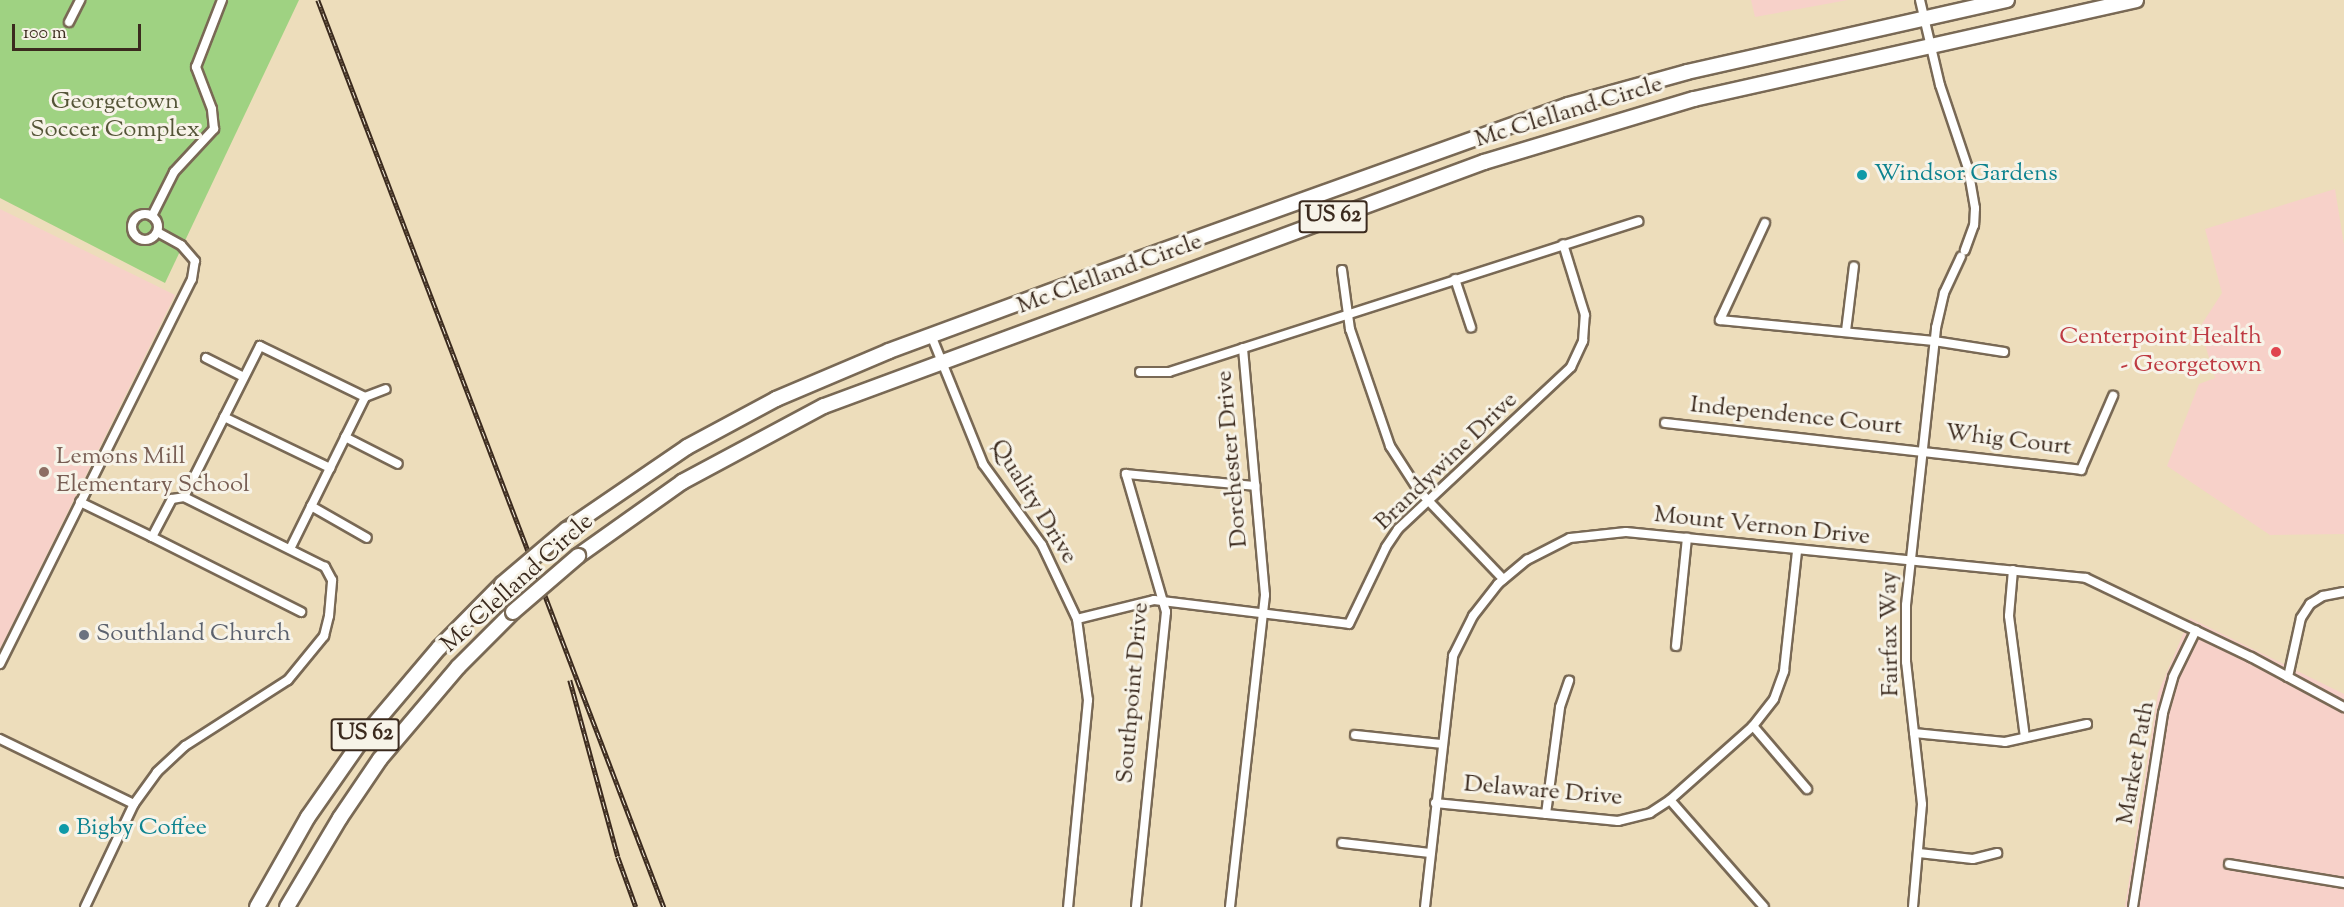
<!DOCTYPE html>
<html>
<head>
<meta charset="utf-8">
<style>
  body { margin:0 }
  #map { position:relative; width:2344px; height:907px; overflow:hidden; background:#edddbb; font-family:"Sorts Mill Goudy",serif }
  div>[style] { position:absolute }
  [style*='--x'] { left:calc(var(--x)*1px); top:calc(var(--y)*1px); width:calc(var(--w)*1px); rotate:calc(var(--a)*1deg) }
  .built>* { inset:0; background:#f7d1c9 }
  .green>* { inset:0; background:#9fd282 }
  .roads { filter:drop-shadow(2px 0 #796955) drop-shadow(-2px 0 #796955) drop-shadow(0 2px #796955) drop-shadow(0 -2px #796955) }
  .street>* { height:8px; margin:-4px; padding:0 4px; transform-origin:4px; border-radius:4px; background:#fff }
  .street>.ring { margin:-4px; padding:0; box-sizing:content-box; background:none; border:8px solid #fff; border-radius:50% }
  .highway>* { height:14px; margin:-7px; padding:0 7px; transform-origin:7px; border-radius:7px; background:#fff }
  .rail>* { height:4.5px; margin-top:-2.25px; transform-origin:0; background:repeating-linear-gradient(90deg,#f7f3e8 0 7px,#3b2a1e 0 14px); box-sizing:border-box; border-block:2px solid #3b2a1e }
  .bridges { filter:drop-shadow(2px 0 #796955) drop-shadow(-2px 0 #796955) drop-shadow(0 2px #796955) drop-shadow(0 -2px #796955) }
  .highway-bridge>* { height:14px; margin:-7px; padding:0 7px; transform-origin:7px; border-radius:7px; background:#fff }
  .dots>* { width:16px; height:16px; translate:-50% -50%; box-sizing:border-box; border:3px solid #f7f3e8; border-radius:50% }
  span { translate:-50% -50%; white-space:nowrap; text-align:center; line-height:1.15; -webkit-text-stroke:6px #f7f3e8; paint-order:stroke }
  .shield-label span { padding:2px 4px; background:#f7f3e8; border:2px solid; border-radius:4px; -webkit-text-stroke-width:0 }
  .shield-label { font-size:22px; color:#3b2a1e; font-weight:700 }
  .park-label { font-size:24px; color:#545437 }
  .street-label { font-size:24px; color:#3b2a1e }
  .culture-label { font-size:24px; color:#0d838f }
  .left { translate:0 -50%; text-align:left }
  .health-label { font-size:24px; color:#be3a42 }
  .right { translate:-100% -50%; text-align:right }
  .education-label { font-size:24px; color:#785e54 }
  .worship-label { font-size:24px; color:#5b616d }
  .scale { position:absolute; left:12px; top:24px; width:129px; height:27px; box-sizing:border-box; border:3px solid #3b2a1e; border-top:0; padding-left:8px; font-size:18px; line-height:21px; white-space:nowrap; color:#3b2a1e; -webkit-text-stroke:4px #f7f3e8; paint-order:stroke }
</style>
</head>
<body>
<div id="map">
  <div class="built">
    <i style="clip-path:polygon(1751px 0,1848px 0,1755px 17px)"></i>
    <i style="clip-path:polygon(2335px 189px,2344px 245px,2344px 534px,2270px 535px,2167px 466px,2199px 384px,2215px 378px,2200px 327px,2222px 293px,2205px 229px)"></i>
    <i style="clip-path:polygon(0 209px,175px 295px,0 649px)"></i>
    <i style="clip-path:polygon(2190px 618px,2344px 694px,2344px 907px,2125px 907px,2158px 693px)"></i>
  </div>
  <div class="green">
    <i style="clip-path:polygon(0 0,299px 0,165px 283px,0 198px)"></i>
  </div>
  <div class="roads">
    <div class="street">
      <i style="--x:1920;--y:0;--w:87;--a:76.8"></i>
      <i style="--x:1940;--y:85;--w:88;--a:71.4"></i>
      <i style="--x:1968;--y:168;--w:41;--a:80.1"></i>
      <i style="--x:1975;--y:208;--w:17;--a:93"></i>
      <i style="--x:1974;--y:225;--w:27;--a:110"></i>
      <i style="--x:69;--y:22;--w:25;--a:-63"></i>
      <i class="ring" style="left:132px;top:214px;width:18px;height:18px"></i>
      <i style="--x:152;--y:216;--w:49;--a:-63.4"></i>
      <i style="--x:174;--y:172;--w:59;--a:-47.1"></i>
      <i style="--x:214;--y:129;--w:20;--a:-96"></i>
      <i style="--x:212;--y:109;--w:45;--a:-110.9"></i>
      <i style="--x:196;--y:67;--w:72;--a:-68.8"></i>
      <i style="--x:1765;--y:223;--w:107;--a:114.9"></i>
      <i style="--x:1720;--y:320;--w:215;--a:5.6"></i>
      <i style="--x:1934;--y:341;--w:71;--a:8.9"></i>
      <i style="--x:1342;--y:270;--w:60;--a:82.3"></i>
      <i style="--x:1350;--y:329;--w:124;--a:71.1"></i>
      <i style="--x:1390;--y:446;--w:54;--a:57.2"></i>
      <i style="--x:1419;--y:491;--w:122;--a:46.3"></i>
      <i style="--x:1455;--y:279;--w:51;--a:71.6"></i>
      <i style="--x:1846;--y:331;--w:65;--a:-83"></i>
      <i style="--x:931;--y:335;--w:139;--a:68"></i>
      <i style="--x:983;--y:464;--w:100;--a:53.9"></i>
      <i style="--x:1042;--y:545;--w:82;--a:64.7"></i>
      <i style="--x:1077;--y:619;--w:82;--a:82.3"></i>
      <i style="--x:1088;--y:700;--w:208;--a:95.5"></i>
      <i style="--x:206;--y:358;--w:42;--a:26.6"></i>
      <i style="--x:1140;--y:372;--w:29;--a:0"></i>
      <i style="--x:1169;--y:372;--w:493;--a:-17.8"></i>
      <i style="--x:224;--y:417;--w:118;--a:25.7"></i>
      <i style="--x:1665;--y:423;--w:419;--a:6.4"></i>
      <i style="--x:2081;--y:470;--w:81;--a:-66.6"></i>
      <i style="--x:345;--y:437;--w:59;--a:27"></i>
      <i style="--x:80;--y:502;--w:80;--a:25.9"></i>
      <i style="--x:152;--y:537;--w:43;--a:-62.2"></i>
      <i style="--x:172;--y:499;--w:12;--a:-9"></i>
      <i style="--x:184;--y:497;--w:169;--a:-63.3"></i>
      <i style="--x:260;--y:346;--w:117;--a:25.9"></i>
      <i style="--x:311;--y:506;--w:64;--a:29.7"></i>
      <i style="--x:152;--y:537;--w:167;--a:26.7"></i>
      <i style="--x:290;--y:549;--w:169;--a:-63.7"></i>
      <i style="--x:365;--y:397;--w:22;--a:-21"></i>
      <i style="--x:2013;--y:570;--w:46;--a:95"></i>
      <i style="--x:2009;--y:616;--w:122;--a:82.5"></i>
      <i style="--x:1077;--y:619;--w:79;--a:-13.9"></i>
      <i style="--x:1154;--y:600;--w:196;--a:7"></i>
      <i style="--x:1349;--y:624;--w:85;--a:-64.3"></i>
      <i style="--x:1386;--y:547;--w:22;--a:-56"></i>
      <i style="--x:1398;--y:529;--w:237;--a:-43.1"></i>
      <i style="--x:1571;--y:367;--w:29;--a:-65"></i>
      <i style="--x:1583;--y:341;--w:26;--a:-86"></i>
      <i style="--x:1585;--y:315;--w:74;--a:-107.2"></i>
      <i style="--x:1676;--y:646;--w:109;--a:-84.2"></i>
      <i style="--x:0;--y:664;--w:430;--a:-63.5"></i>
      <i style="--x:192;--y:279;--w:18;--a:-81"></i>
      <i style="--x:195;--y:261;--w:21;--a:-131"></i>
      <i style="--x:181;--y:245;--w:26;--a:-151"></i>
      <i style="--x:2288;--y:677;--w:60;--a:-77.6"></i>
      <i style="--x:2301;--y:618;--w:17;--a:-57"></i>
      <i style="--x:2310;--y:604;--w:15;--a:-32"></i>
      <i style="--x:2323;--y:596;--w:21;--a:-11"></i>
      <i style="--x:1753;--y:726;--w:83;--a:49.4"></i>
      <i style="--x:1914;--y:733;--w:91;--a:5.6"></i>
      <i style="--x:2005;--y:742;--w:84;--a:-12.4"></i>
      <i style="--x:1355;--y:735;--w:87;--a:5.9"></i>
      <i style="--x:0;--y:739;--w:149;--a:25.9"></i>
      <i style="--x:1670;--y:800;--w:142;--a:48.7"></i>
      <i style="--x:1435;--y:803;--w:184;--a:5.6"></i>
      <i style="--x:1618;--y:821;--w:33;--a:-14"></i>
      <i style="--x:1650;--y:813;--w:24;--a:-33"></i>
      <i style="--x:1670;--y:800;--w:111;--a:-41.7"></i>
      <i style="--x:1753;--y:726;--w:34;--a:-52"></i>
      <i style="--x:1774;--y:699;--w:30;--a:-70"></i>
      <i style="--x:1784;--y:671;--w:121;--a:-83.8"></i>
      <i style="--x:1546;--y:814;--w:108;--a:-82.5"></i>
      <i style="--x:1560;--y:707;--w:28;--a:-71"></i>
      <i style="--x:1342;--y:843;--w:89;--a:6.5"></i>
      <i style="--x:1919;--y:853;--w:54;--a:6.3"></i>
      <i style="--x:1973;--y:859;--w:25;--a:-14"></i>
      <i style="--x:2229;--y:864;--w:117;--a:9.4"></i>
      <i style="--x:85;--y:907;--w:114;--a:-64.6"></i>
      <i style="--x:134;--y:804;--w:39;--a:-54"></i>
      <i style="--x:157;--y:772;--w:38;--a:-43"></i>
      <i style="--x:185;--y:746;--w:122;--a:-32.7"></i>
      <i style="--x:288;--y:680;--w:57;--a:-50.7"></i>
      <i style="--x:324;--y:636;--w:21;--a:-76"></i>
      <i style="--x:329;--y:616;--w:36;--a:-85"></i>
      <i style="--x:332;--y:580;--w:15;--a:-118"></i>
      <i style="--x:325;--y:567;--w:157;--a:-153.6"></i>
      <i style="--x:1136;--y:907;--w:297;--a:-84.2"></i>
      <i style="--x:1166;--y:612;--w:144;--a:-106.2"></i>
      <i style="--x:1126;--y:474;--w:130;--a:5.3"></i>
      <i style="--x:1230;--y:907;--w:314;--a:-83.6"></i>
      <i style="--x:1265;--y:595;--w:248;--a:-95.1"></i>
      <i style="--x:1425;--y:907;--w:253;--a:-83.6"></i>
      <i style="--x:1453;--y:656;--w:45;--a:-63.4"></i>
      <i style="--x:1473;--y:616;--w:41;--a:-52"></i>
      <i style="--x:1498;--y:584;--w:38;--a:-40"></i>
      <i style="--x:1527;--y:560;--w:48;--a:-27.1"></i>
      <i style="--x:1570;--y:538;--w:56;--a:-6.1"></i>
      <i style="--x:1626;--y:532;--w:462;--a:5.7"></i>
      <i style="--x:2086;--y:578;--w:183;--a:25.6"></i>
      <i style="--x:2251;--y:657;--w:106;--a:28.3"></i>
      <i style="--x:1913;--y:907;--w:103;--a:-85"></i>
      <i style="--x:1922;--y:804;--w:143;--a:-96.4"></i>
      <i style="--x:1906;--y:662;--w:57;--a:-90"></i>
      <i style="--x:1906;--y:605;--w:279;--a:-83.8"></i>
      <i style="--x:1936;--y:328;--w:36;--a:-77"></i>
      <i style="--x:1944;--y:293;--w:40;--a:-65"></i>
      <i style="--x:2133;--y:907;--w:196;--a:-81.2"></i>
      <i style="--x:2163;--y:713;--w:37;--a:-74"></i>
      <i style="--x:2173;--y:677;--w:52;--a:-63.9"></i>
    </div>
    <div class="highway">
      <i style="--x:567;--y:529;--w:145;--a:-34.3"></i>
      <i style="--x:687;--y:447;--w:101;--a:-28.3"></i>
      <i style="--x:776;--y:399;--w:123;--a:-23"></i>
      <i style="--x:889;--y:351;--w:210;--a:-20.3"></i>
      <i style="--x:1086;--y:278;--w:512;--a:-19.74"></i>
      <i style="--x:1568;--y:105;--w:123;--a:-15.5"></i>
      <i style="--x:1687;--y:72;--w:328;--a:-12.7"></i>
      <i style="--x:578;--y:556;--w:128;--a:-35.4"></i>
      <i style="--x:682;--y:482;--w:161;--a:-28.2"></i>
      <i style="--x:824;--y:406;--w:704;--a:-20.29"></i>
      <i style="--x:1484;--y:162;--w:219;--a:-16.7"></i>
      <i style="--x:1694;--y:99;--w:453;--a:-12.6"></i>
      <i style="--x:257;--y:907;--w:103;--a:-60.5"></i>
      <i style="--x:308;--y:817;--w:101;--a:-55.1"></i>
      <i style="--x:366;--y:734;--w:113;--a:-49.7"></i>
      <i style="--x:439;--y:648;--w:90;--a:-45.5"></i>
      <i style="--x:287;--y:907;--w:104;--a:-59.2"></i>
      <i style="--x:340;--y:818;--w:71;--a:-55.9"></i>
      <i style="--x:380;--y:759;--w:121;--a:-49.7"></i>
      <i style="--x:458;--y:667;--w:78;--a:-45"></i>
    </div>
  </div>
  <div class="rail">
    <i style="--x:318;--y:0;--w:971;--a:69.12"></i>
    <i style="--x:570;--y:680;--w:183;--a:74.8"></i>
    <i style="--x:618;--y:857;--w:53;--a:70.2"></i>
  </div>
  <div class="bridges">
    <div class="highway-bridge">
      <i style="--x:502;--y:584;--w:85;--a:-40.2"></i>
      <i style="--x:513;--y:612;--w:86;--a:-40.7"></i>
    </div>
  </div>
  <div class="dots">
    <i style="left:1862px;top:175px;background:#0f9aa8"></i>
    <i style="left:2276px;top:352px;background:#e0444e"></i>
    <i style="left:44px;top:472px;background:#8d6e63"></i>
    <i style="left:84px;top:635px;background:#6b7280"></i>
    <i style="left:64px;top:829px;background:#0f9aa8"></i>
  </div>
  <div class="shield-label">
    <span style="left:1333px;top:217px">US 62</span>
    <span style="left:365px;top:735px">US 62</span>
  </div>
  <div class="park-label">
    <span style="left:115px;top:117px">Georgetown<br>Soccer Complex</span>
  </div>
  <div class="street-label">
    <span style="left:1569px;top:113px;rotate:-17deg">Mc Clelland Circle</span>
    <span style="left:1110px;top:275px;rotate:-20deg">Mc Clelland Circle</span>
    <span style="left:1796px;top:417px;rotate:6deg">Independence Court</span>
    <span style="left:2008px;top:441px;rotate:7deg">Whig Court</span>
    <span style="left:1233px;top:459px;rotate:-95deg">Dorchester Drive</span>
    <span style="left:1447px;top:462px;rotate:-44deg">Brandywine Drive</span>
    <span style="left:1033px;top:502px;rotate:58deg">Quality Drive</span>
    <span style="left:1762px;top:527px;rotate:6deg">Mount Vernon Drive</span>
    <span style="left:518px;top:584px;rotate:-42deg">Mc Clelland Circle</span>
    <span style="left:1891px;top:634px;rotate:-91deg">Fairfax Way</span>
    <span style="left:1134px;top:693px;rotate:-85deg">Southpoint Drive</span>
    <span style="left:2137px;top:763px;rotate:-80deg">Market Path</span>
    <span style="left:1543px;top:792px;rotate:5deg">Delaware Drive</span>
  </div>
  <div class="culture-label">
    <span class="left" style="left:1874px;top:175px">Windsor Gardens</span>
    <span class="left" style="left:76px;top:829px">Bigby Coffee</span>
  </div>
  <div class="health-label">
    <span class="right" style="left:2262px;top:352px">Centerpoint Health<br>- Georgetown</span>
  </div>
  <div class="education-label">
    <span class="left" style="left:56px;top:472px">Lemons Mill<br>Elementary School</span>
  </div>
  <div class="worship-label">
    <span class="left" style="left:96px;top:635px">Southland Church</span>
  </div>
  <div class="scale">100 m</div>
</div>
</body>
</html>
